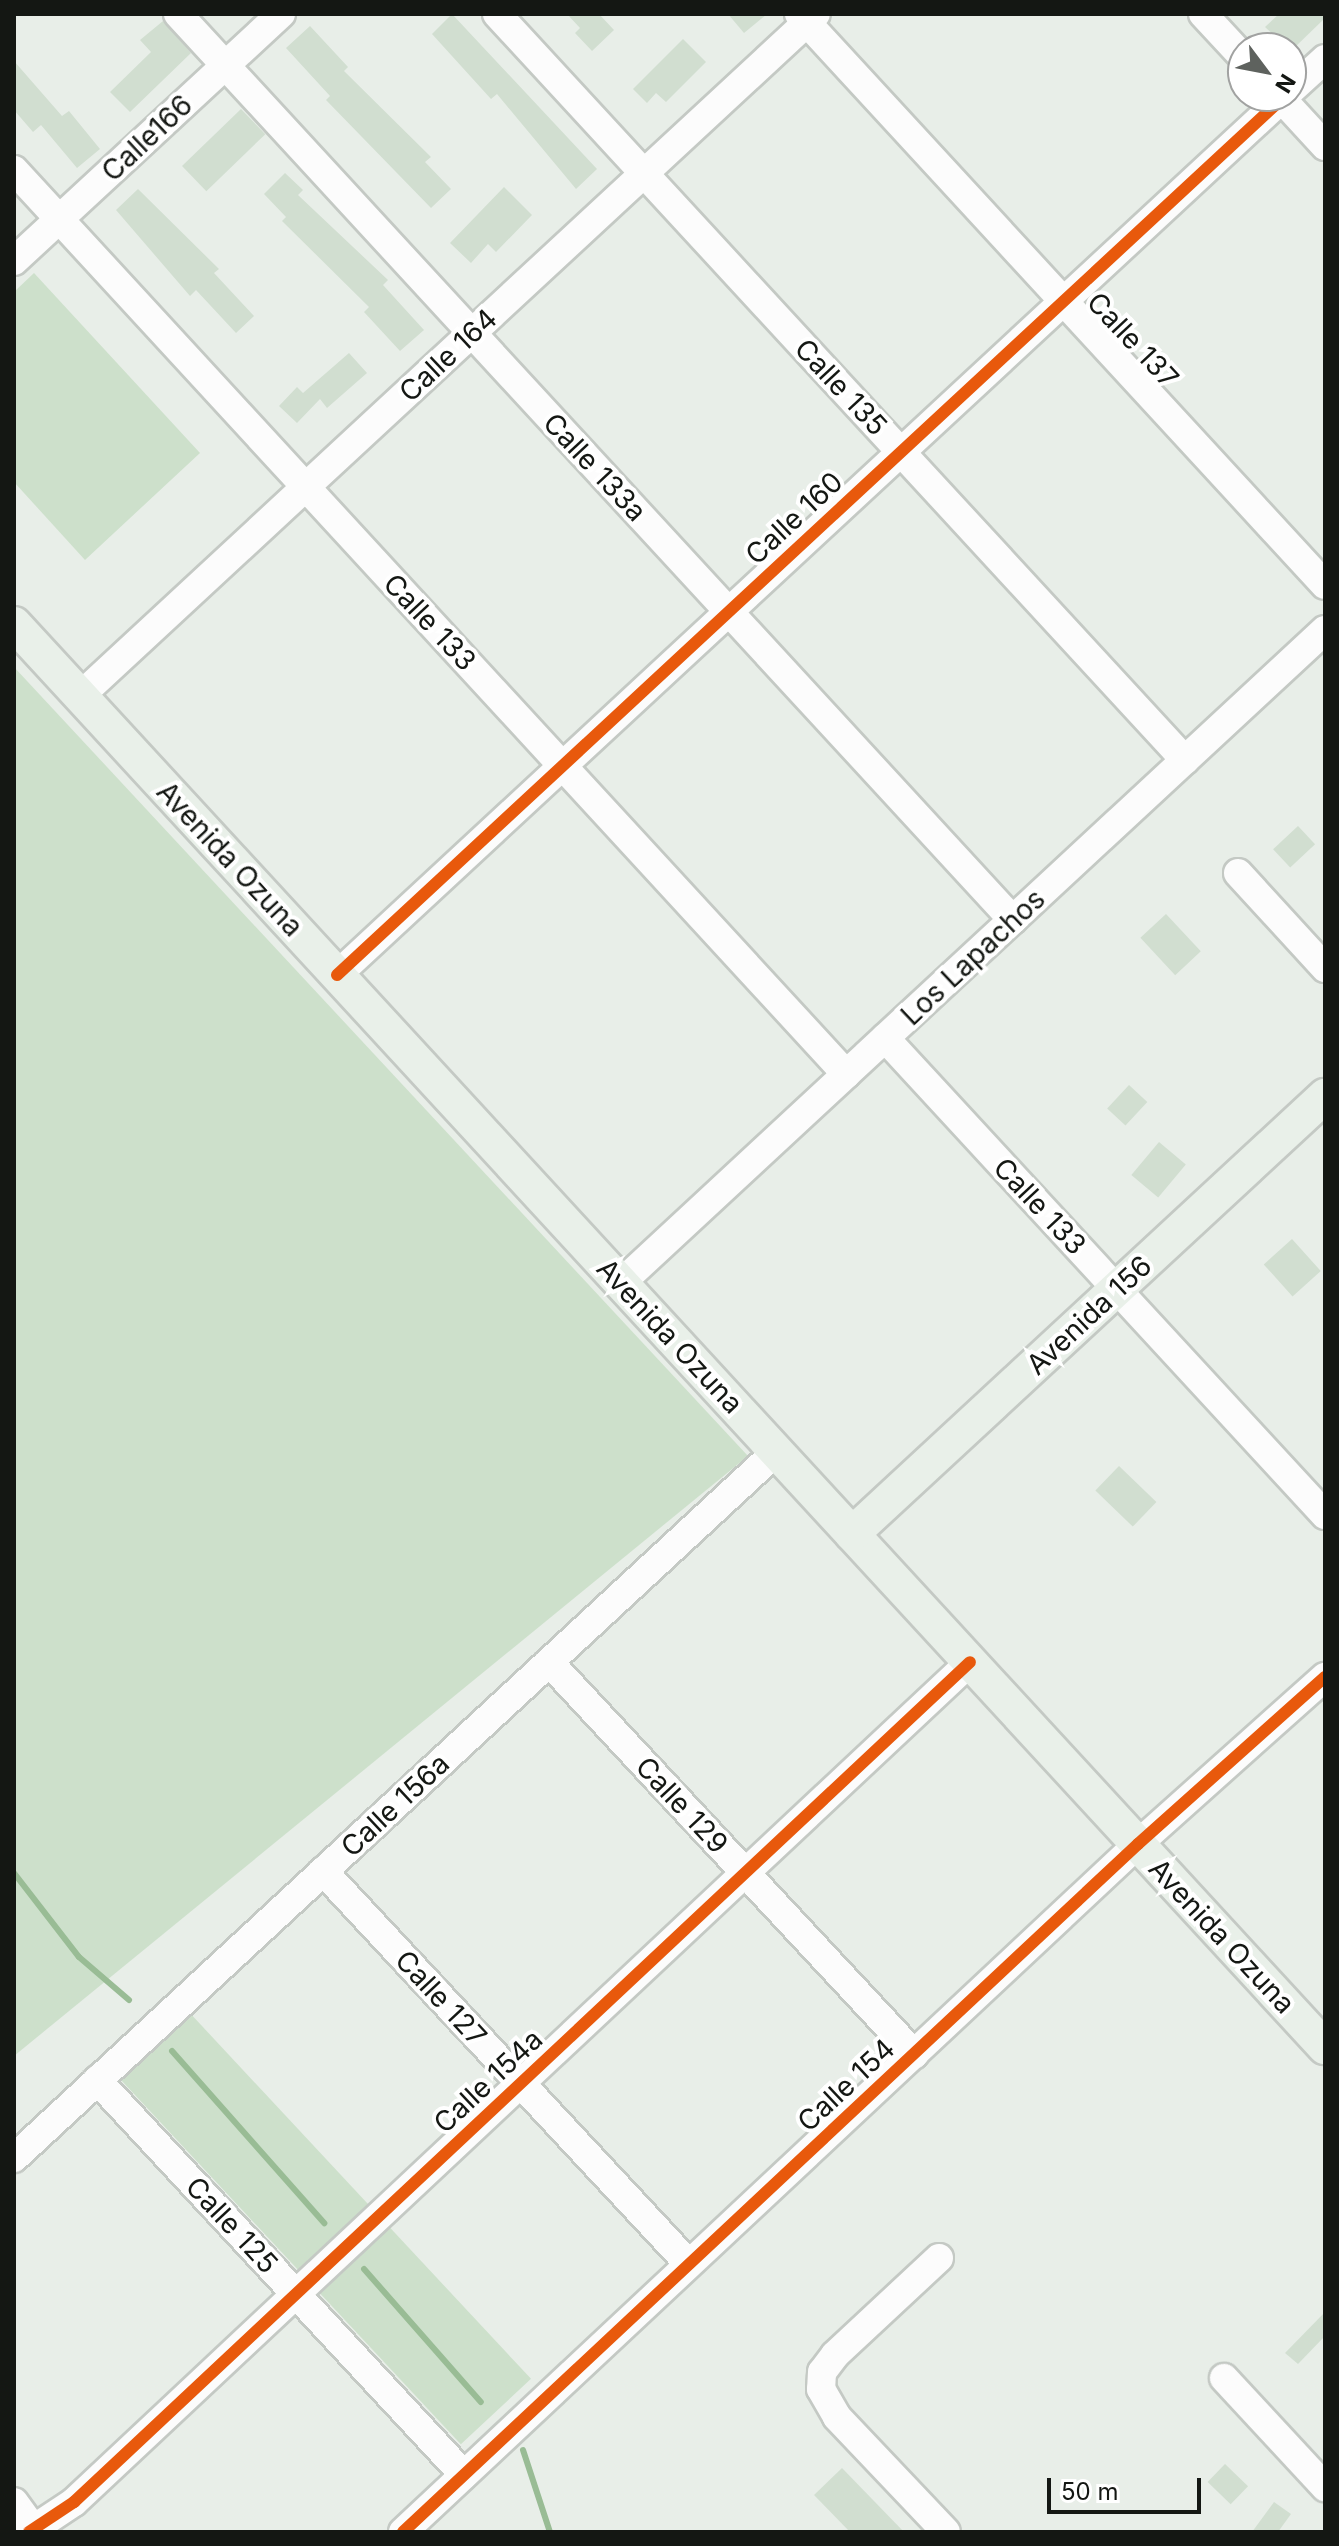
<!DOCTYPE html>
<html>
<head>
<meta charset="utf-8">
<style>
  body { margin:0 }
  #map { position:relative; width:1339px; height:2546px; overflow:hidden; background:#e8eee8; font-family:Inter,sans-serif }
  div>[style] { position:absolute }
  [style*='--x'] { left:calc(var(--x)*1px); top:calc(var(--y)*1px); width:calc(var(--w)*1px); rotate:calc(var(--a)*1deg) }
  .green>* { inset:0; background:#cde0cb; transform-origin:0 0 }
  .stream>* { height:6px; margin:-3px; padding:0 3px; transform-origin:3px; border-radius:3px; background:#99bc95 }
  .building>* { inset:0; background:#d1ded0; transform-origin:0 0 }
  .roads { filter:drop-shadow(2px 0 #c4c9c4) drop-shadow(-2px 0 #c4c9c4) drop-shadow(0 2px #c4c9c4) drop-shadow(0 -2px #c4c9c4) }
  .minor>* { height:28px; margin:-14px; padding:0 14px; transform-origin:14px; border-radius:14px; background:#fcfcfc }
  .major>* { height:34px; margin:-17px; padding:0 17px; transform-origin:17px; border-radius:17px; background:#e9f0e9 }
  .cycleway>* { height:12px; margin:-6px; padding:0 6px; transform-origin:6px; border-radius:6px; background:#e8590c }
  span { translate:-50% -50%; white-space:nowrap; text-align:center; line-height:1.15; -webkit-text-stroke:8px #fff; paint-order:stroke }
  .street-label { font-size:28px; color:#141713 }
  .frame { position:absolute; inset:0; border:16px solid #141713; pointer-events:none }
  .north { position:absolute; left:1227px; top:32px; width:80px; height:80px; box-sizing:border-box; background:#fff; border:2px solid #a1a2a1; border-radius:50%; rotate:122deg; font-size:22px; font-weight:700; line-height:32px; text-align:center; color:#141713 }
  .north::after { content:''; display:block; margin:auto; width:28px; height:36px; background:#5e625e; clip-path:polygon(50% 0,100% 100%,50% 72%,0 100%) }
  .scale { position:absolute; left:1047px; top:2478px; width:154px; height:36px; box-sizing:border-box; border:4px solid #141713; border-top:0; padding-left:10px; font-size:24px; line-height:28px; white-space:nowrap; color:#141713; -webkit-text-stroke:6px #fff; paint-order:stroke }
</style>
</head>
<body>
<div id="map">
  <div class="green">
    <i style="clip-path:polygon(34px 273px,200px 453px,85px 560px,14px 482px,14px 292px)"></i>
    <i style="clip-path:polygon(14px 667px,748px 1456px,14px 2056px)"></i>
    <i style="left:188px;top:2011px;width:503px;height:96px;rotate:47deg"></i>
  </div>
  <div class="stream">
    <i style="--x:14;--y:1873;--w:106;--a:52.3"></i>
    <i style="--x:79;--y:1957;--w:66;--a:40.7"></i>
    <i style="--x:172;--y:2051;--w:230;--a:48.5"></i>
    <i style="--x:364;--y:2269;--w:177;--a:48.7"></i>
    <i style="--x:523;--y:2450;--w:86;--a:71.8"></i>
  </div>
  <div class="building">
    <i style="clip-path:polygon(452px 14px,597px 169px,576px 189px,497px 94px,491px 99px,432px 34px)"></i>
    <i style="clip-path:polygon(567px 14px,599px 14px,614px 30px,592px 51px,575px 33px,580px 28px)"></i>
    <i style="clip-path:polygon(728px 14px,767px 14px,744px 33px)"></i>
    <i style="clip-path:polygon(1279px 14px,1325px 14px,1325px 18px,1291px 51px,1265px 27px)"></i>
    <i style="clip-path:polygon(163px 21px,191px 53px,130px 112px,110px 92px,151px 52px,140px 40px)"></i>
    <i style="clip-path:polygon(310px 26px,348px 67px,344px 71px,431px 157px,425px 162px,451px 189px,431px 208px,326px 100px,330px 96px,286px 48px)"></i>
    <i style="clip-path:polygon(683px 39px,706px 62px,666px 102px,656px 93px,647px 103px,633px 89px)"></i>
    <i style="clip-path:polygon(14px 61px,62px 116px,69px 111px,100px 149px,77px 168px,41px 125px,33px 132px,14px 110px)"></i>
    <i style="left:241px;top:109px;width:35px;height:82px;rotate:46deg"></i>
    <i style="clip-path:polygon(285px 173px,303px 190px,298px 195px,388px 280px,383px 285px,424px 330px,400px 351px,364px 312px,369px 307px,282px 221px,286px 217px,264px 194px)"></i>
    <i style="clip-path:polygon(504px 187px,532px 215px,496px 252px,488px 244px,471px 263px,450px 243px)"></i>
    <i style="clip-path:polygon(138px 189px,219px 269px,214px 273px,254px 316px,236px 333px,196px 290px,190px 296px,116px 210px)"></i>
    <i style="clip-path:polygon(349px 353px,367px 373px,327px 408px,320px 399px,297px 423px,279px 406px,297px 387px,303px 393px)"></i>
    <i style="left:1298px;top:826px;width:25px;height:34px;rotate:47deg"></i>
    <i style="left:1166px;top:914px;width:51px;height:35px;rotate:47deg"></i>
    <i style="left:1129px;top:1085px;width:25px;height:32px;rotate:43deg"></i>
    <i style="left:1159px;top:1142px;width:35px;height:43px;rotate:40deg"></i>
    <i style="left:1292px;top:1239px;width:43px;height:38px;rotate:48deg"></i>
    <i style="left:1119px;top:1466px;width:52px;height:34px;rotate:44deg"></i>
    <i style="clip-path:polygon(1325px 2312px,1325px 2336px,1298px 2364px,1285px 2353px)"></i>
    <i style="left:1225px;top:2464px;width:32px;height:25px;rotate:44deg"></i>
    <i style="clip-path:polygon(842px 2468px,904px 2532px,850px 2532px,814px 2495px)"></i>
    <i style="clip-path:polygon(1274px 2502px,1291px 2514px,1278px 2532px,1252px 2532px)"></i>
  </div>
  <div class="roads">
    <div class="minor">
      <i style="--x:178;--y:14;--w:1232;--a:47.34"></i>
      <i style="--x:497;--y:14;--w:1015;--a:47.32"></i>
      <i style="--x:799;--y:14;--w:776;--a:47.35"></i>
      <i style="--x:1203;--y:14;--w:59;--a:47.1"></i>
      <i style="--x:1291;--y:90;--w:46;--a:-42.4"></i>
      <i style="--x:1279;--y:96;--w:68;--a:47.4"></i>
      <i style="--x:14;--y:170;--w:1229;--a:47.37"></i>
      <i style="--x:14;--y:261;--w:364;--a:-42.8"></i>
      <i style="--x:80;--y:696;--w:1003;--a:-42.82"></i>
      <i style="--x:1238;--y:873;--w:129;--a:47.5"></i>
      <i style="--x:337;--y:975;--w:1293;--a:-42.84"></i>
      <i style="--x:885;--y:1038;--w:649;--a:47.31"></i>
      <i style="--x:621;--y:1283;--w:960;--a:-42.85"></i>
      <i style="--x:549;--y:1662;--w:536;--a:47.04"></i>
      <i style="--x:323;--y:1871;--w:537;--a:47.04"></i>
      <i style="--x:97;--y:2080;--w:539;--a:47.1"></i>
      <i style="--x:14;--y:2158;--w:1039;--a:-42.82"></i>
      <i style="--x:939;--y:2258;--w:142;--a:137"></i>
      <i style="--x:835;--y:2355;--w:21;--a:127"></i>
      <i style="--x:822;--y:2372;--w:17;--a:93"></i>
      <i style="--x:821;--y:2389;--w:32;--a:60"></i>
      <i style="--x:837;--y:2417;--w:158;--a:46.5"></i>
      <i style="--x:1224;--y:2378;--w:149;--a:47.2"></i>
      <i style="--x:14;--y:2502;--w:37;--a:54"></i>
      <i style="--x:29;--y:2532;--w:54;--a:-33.7"></i>
      <i style="--x:74;--y:2502;--w:1228;--a:-43.15"></i>
      <i style="--x:403;--y:2532;--w:1007;--a:-43.11"></i>
      <i style="--x:1138;--y:1844;--w:251;--a:-41.8"></i>
    </div>
    <div class="major">
      <i style="--x:14;--y:624;--w:1935;--a:47.35"></i>
      <i style="--x:852;--y:1534;--w:645;--a:-42.8"></i>
    </div>
  </div>
  <div class="cycleway">
    <i style="--x:337;--y:975;--w:1293;--a:-42.84"></i>
    <i style="--x:29;--y:2532;--w:54;--a:-33.7"></i>
    <i style="--x:74;--y:2502;--w:1228;--a:-43.15"></i>
    <i style="--x:403;--y:2532;--w:1007;--a:-43.11"></i>
    <i style="--x:1138;--y:1844;--w:251;--a:-41.8"></i>
  </div>
  <div class="street-label">
    <span style="left:147px;top:138px;rotate:-43deg">Calle166</span>
    <span style="left:1133px;top:340px;rotate:47deg">Calle 137</span>
    <span style="left:448px;top:355px;rotate:-43deg">Calle 164</span>
    <span style="left:841px;top:387px;rotate:47deg">Calle 135</span>
    <span style="left:595px;top:467px;rotate:47deg">Calle 133a</span>
    <span style="left:794px;top:518px;rotate:-43deg">Calle 160</span>
    <span style="left:430px;top:622px;rotate:47deg">Calle 133</span>
    <span style="left:230px;top:859px;rotate:47deg">Avenida Ozuna</span>
    <span style="left:973px;top:957px;rotate:-43deg">Los Lapachos</span>
    <span style="left:1040px;top:1206px;rotate:47deg">Calle 133</span>
    <span style="left:1089px;top:1315px;rotate:-43deg">Avenida 156</span>
    <span style="left:670px;top:1336px;rotate:47deg">Avenida Ozuna</span>
    <span style="left:395px;top:1805px;rotate:-43deg">Calle 156a</span>
    <span style="left:682px;top:1805px;rotate:47deg">Calle 129</span>
    <span style="left:1222px;top:1936px;rotate:47deg">Avenida Ozuna</span>
    <span style="left:441px;top:1998px;rotate:47deg">Calle 127</span>
    <span style="left:488px;top:2081px;rotate:-43deg">Calle 154a</span>
    <span style="left:846px;top:2085px;rotate:-43deg">Calle 154</span>
    <span style="left:232px;top:2225px;rotate:47deg">Calle 125</span>
  </div>
  <div class="frame"></div>
  <div class="north">N</div>
  <div class="scale">50 m</div>
</div>
</body>
</html>
